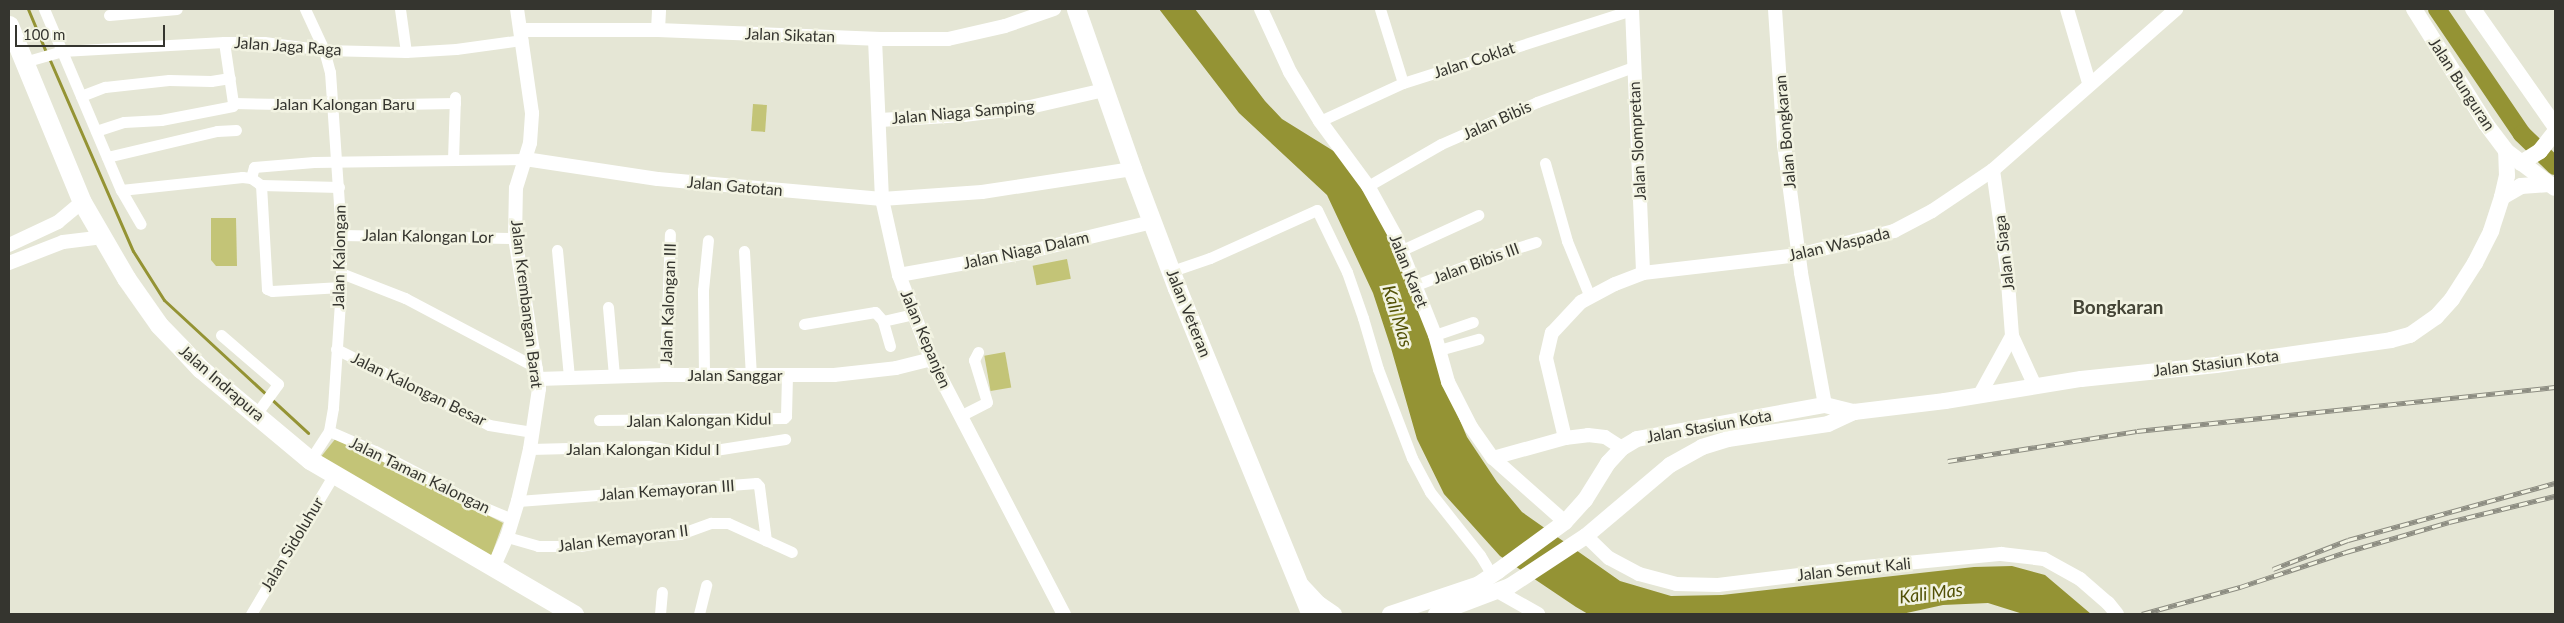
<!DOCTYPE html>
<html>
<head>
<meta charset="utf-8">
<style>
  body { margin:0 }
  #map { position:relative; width:2564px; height:623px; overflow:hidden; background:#e5e6d5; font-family:Lato,sans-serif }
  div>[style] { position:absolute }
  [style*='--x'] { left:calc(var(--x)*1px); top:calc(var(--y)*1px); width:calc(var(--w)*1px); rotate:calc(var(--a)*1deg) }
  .green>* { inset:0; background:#c3c477; transform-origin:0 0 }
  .water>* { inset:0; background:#949334 }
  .stream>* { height:3px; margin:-1.5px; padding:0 1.5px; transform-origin:1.5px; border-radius:1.5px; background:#949334 }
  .river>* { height:18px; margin:-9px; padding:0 9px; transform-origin:9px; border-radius:9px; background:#949334 }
  .minor>* { height:11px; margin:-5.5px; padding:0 5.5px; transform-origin:5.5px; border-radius:5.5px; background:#fff }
  .tertiary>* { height:14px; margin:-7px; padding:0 7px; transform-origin:7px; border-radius:7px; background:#fff }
  .secondary>* { height:16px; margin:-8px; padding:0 8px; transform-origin:8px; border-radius:8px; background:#fff }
  .primary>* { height:19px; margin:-9.5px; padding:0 9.5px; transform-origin:9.5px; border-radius:9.5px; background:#fff }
  .rail>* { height:5px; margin-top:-2.5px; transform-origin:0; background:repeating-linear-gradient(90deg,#f2f3e2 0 9px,#8d8d82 0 18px); box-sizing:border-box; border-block:1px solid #8d8d82 }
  span { translate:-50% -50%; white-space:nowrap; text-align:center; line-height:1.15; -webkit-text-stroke:5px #f2f3e2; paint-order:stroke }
  .street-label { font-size:16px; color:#35352f }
  .water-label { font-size:18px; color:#515005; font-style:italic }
  .quarter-label { font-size:19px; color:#444436; font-weight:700 }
  .frame { position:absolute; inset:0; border:10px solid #35352f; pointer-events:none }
  .scale { position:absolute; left:15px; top:25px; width:150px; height:22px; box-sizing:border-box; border:2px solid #35352f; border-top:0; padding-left:6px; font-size:15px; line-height:18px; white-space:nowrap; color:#35352f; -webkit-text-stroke:4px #f2f3e2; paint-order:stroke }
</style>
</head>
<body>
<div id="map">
  <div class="green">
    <i style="left:753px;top:104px;width:14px;height:27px;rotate:4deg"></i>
    <i style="clip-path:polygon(211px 218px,236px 218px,237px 266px,216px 266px,211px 260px)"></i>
    <i style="left:1067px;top:259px;width:20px;height:35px;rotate:79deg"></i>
    <i style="left:1005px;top:352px;width:36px;height:21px;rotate:80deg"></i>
    <i style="clip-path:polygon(336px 438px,503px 523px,491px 556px,320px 458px)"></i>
  </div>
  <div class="water">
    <i style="clip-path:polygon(1159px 9px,1195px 9px,1265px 101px,1282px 119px,1340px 155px,1369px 189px,1413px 289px,1447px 390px,1467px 437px,1497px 482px,1522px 512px,1620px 581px,1671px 596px,1722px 595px,1974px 567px,2012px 566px,2045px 575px,2091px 614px,2023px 614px,1988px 603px,1943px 605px,1902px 614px,1588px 614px,1576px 607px,1500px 556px,1444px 494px,1417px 439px,1391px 348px,1373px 293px,1327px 195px,1239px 113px)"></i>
  </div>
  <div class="stream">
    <i style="--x:28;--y:9;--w:47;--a:67.3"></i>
    <i style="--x:49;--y:58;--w:210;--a:66.5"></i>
    <i style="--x:133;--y:251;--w:58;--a:57.7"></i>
    <i style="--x:164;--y:300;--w:196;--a:42.7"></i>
  </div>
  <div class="river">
    <i style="--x:2437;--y:9;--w:151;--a:55.8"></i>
    <i style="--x:2522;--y:134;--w:46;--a:44.1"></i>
  </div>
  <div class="minor">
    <i style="--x:44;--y:9;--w:197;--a:67"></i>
    <i style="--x:121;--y:190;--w:39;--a:60"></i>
    <i style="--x:305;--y:9;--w:45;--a:65.1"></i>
    <i style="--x:324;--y:50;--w:23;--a:75"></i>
    <i style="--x:330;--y:72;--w:163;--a:86.1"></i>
    <i style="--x:341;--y:235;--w:52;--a:90"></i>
    <i style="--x:341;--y:287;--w:121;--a:93.8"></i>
    <i style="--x:333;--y:408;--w:23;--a:100"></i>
    <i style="--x:329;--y:431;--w:35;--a:123"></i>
    <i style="--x:400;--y:9;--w:43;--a:82.1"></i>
    <i style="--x:1380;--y:9;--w:77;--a:72.7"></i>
    <i style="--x:109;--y:15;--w:68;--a:-5"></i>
    <i style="--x:224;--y:42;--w:62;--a:81.6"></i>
    <i style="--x:233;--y:103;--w:109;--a:1.1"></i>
    <i style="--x:342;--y:105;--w:113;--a:-1"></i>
    <i style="--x:24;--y:62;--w:40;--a:-16"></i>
    <i style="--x:62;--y:51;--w:162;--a:-3.2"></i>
    <i style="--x:224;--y:42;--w:40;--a:0"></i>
    <i style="--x:264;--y:42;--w:61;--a:7.6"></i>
    <i style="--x:324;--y:50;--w:82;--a:1.4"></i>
    <i style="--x:406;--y:52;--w:50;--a:-3.4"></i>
    <i style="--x:456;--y:49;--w:67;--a:-7.8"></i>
    <i style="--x:81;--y:96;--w:26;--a:-21"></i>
    <i style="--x:105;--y:87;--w:64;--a:-6.2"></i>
    <i style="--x:169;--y:80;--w:42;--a:1.4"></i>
    <i style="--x:211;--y:81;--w:19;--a:-9"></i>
    <i style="--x:1320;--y:121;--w:91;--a:-24.6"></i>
    <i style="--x:1403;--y:83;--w:240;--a:-17.7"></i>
    <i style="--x:96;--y:131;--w:29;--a:-18"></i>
    <i style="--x:124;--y:122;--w:37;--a:-3"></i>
    <i style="--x:161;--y:120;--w:73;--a:-11"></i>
    <i style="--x:107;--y:157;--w:113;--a:-13.3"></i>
    <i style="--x:217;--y:131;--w:19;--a:-3"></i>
    <i style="--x:453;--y:160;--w:63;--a:-88.2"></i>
    <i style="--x:1545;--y:163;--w:81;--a:74.2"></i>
    <i style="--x:1567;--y:241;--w:61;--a:67.7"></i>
    <i style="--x:251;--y:178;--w:11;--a:-75"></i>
    <i style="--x:254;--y:167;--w:60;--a:-4.8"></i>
    <i style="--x:314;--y:162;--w:211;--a:-0.8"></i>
    <i style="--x:261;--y:185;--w:104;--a:86.7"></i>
    <i style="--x:267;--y:289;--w:5;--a:22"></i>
    <i style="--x:272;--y:291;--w:69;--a:-3.3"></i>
    <i style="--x:1368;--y:186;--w:84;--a:-29.9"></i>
    <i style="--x:1441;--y:144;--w:105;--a:-23.6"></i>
    <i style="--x:1537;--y:102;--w:102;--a:-20"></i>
    <i style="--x:121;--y:190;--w:122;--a:-6.1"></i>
    <i style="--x:242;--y:177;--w:9;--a:6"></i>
    <i style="--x:251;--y:178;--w:12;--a:35"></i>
    <i style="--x:261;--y:185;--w:78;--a:1.5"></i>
    <i style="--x:341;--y:235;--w:174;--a:1"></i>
    <i style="--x:557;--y:250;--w:129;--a:84.6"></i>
    <i style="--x:1402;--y:250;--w:84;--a:-24.7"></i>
    <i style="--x:744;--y:251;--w:124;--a:86.8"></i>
    <i style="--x:1172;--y:271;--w:40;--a:-18.9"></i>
    <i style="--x:1210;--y:258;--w:117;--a:-24.2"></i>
    <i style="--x:1317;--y:210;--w:69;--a:64.2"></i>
    <i style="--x:1347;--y:272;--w:49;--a:70.8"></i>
    <i style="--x:1363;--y:318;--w:53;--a:73.6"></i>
    <i style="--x:1378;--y:369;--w:95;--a:69.1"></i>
    <i style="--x:1412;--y:458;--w:38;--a:62"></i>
    <i style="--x:1430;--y:492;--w:80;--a:51.6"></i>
    <i style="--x:1480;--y:555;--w:23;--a:59"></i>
    <i style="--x:341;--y:273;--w:69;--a:21.3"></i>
    <i style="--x:405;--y:298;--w:149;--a:27.9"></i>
    <i style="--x:1416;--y:285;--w:80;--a:-21.1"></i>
    <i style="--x:1491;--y:256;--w:47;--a:-17.3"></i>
    <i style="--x:608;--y:307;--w:69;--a:85"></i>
    <i style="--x:804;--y:324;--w:72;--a:-9.6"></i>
    <i style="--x:875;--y:312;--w:12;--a:48"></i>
    <i style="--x:221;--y:335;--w:75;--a:40.7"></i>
    <i style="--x:278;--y:384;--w:37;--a:126"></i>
    <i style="--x:1435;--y:335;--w:40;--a:-18.9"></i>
    <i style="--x:890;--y:346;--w:26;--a:-106"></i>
    <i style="--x:883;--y:321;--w:32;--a:-13"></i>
    <i style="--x:336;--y:349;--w:171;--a:26.4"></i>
    <i style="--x:489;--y:425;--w:44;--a:9.2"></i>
    <i style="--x:1439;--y:350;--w:41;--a:-15.8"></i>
    <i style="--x:704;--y:374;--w:84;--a:-90.7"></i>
    <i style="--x:703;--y:290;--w:50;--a:-84.3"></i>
    <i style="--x:665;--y:375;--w:141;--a:-88"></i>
    <i style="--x:960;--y:416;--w:30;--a:-27"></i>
    <i style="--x:987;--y:402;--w:44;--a:-107.2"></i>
    <i style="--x:974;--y:360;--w:9;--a:-63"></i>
    <i style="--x:599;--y:420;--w:185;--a:-0.6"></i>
    <i style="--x:784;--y:418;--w:3;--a:-45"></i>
    <i style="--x:786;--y:416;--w:41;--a:-88.6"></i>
    <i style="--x:329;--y:431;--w:50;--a:23.5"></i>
    <i style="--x:375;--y:451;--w:119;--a:27.4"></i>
    <i style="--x:481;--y:506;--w:34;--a:23"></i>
    <i style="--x:530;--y:449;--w:118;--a:-1.5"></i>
    <i style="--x:648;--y:446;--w:25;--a:11"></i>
    <i style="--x:673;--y:451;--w:42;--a:-1.4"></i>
    <i style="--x:715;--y:450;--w:71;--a:-8.9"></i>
    <i style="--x:518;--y:501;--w:239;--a:-4.3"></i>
    <i style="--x:756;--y:483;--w:4;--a:45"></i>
    <i style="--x:759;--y:486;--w:55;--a:82.7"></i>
    <i style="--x:507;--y:537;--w:32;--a:16"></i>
    <i style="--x:538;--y:546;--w:42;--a:0"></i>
    <i style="--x:580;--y:546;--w:41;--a:-9.9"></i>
    <i style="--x:620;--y:539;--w:60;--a:-4.8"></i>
    <i style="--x:680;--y:534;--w:33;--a:-20"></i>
    <i style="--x:711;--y:523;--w:17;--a:0"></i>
    <i style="--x:728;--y:523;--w:70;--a:24.4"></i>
    <i style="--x:251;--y:614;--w:163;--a:-59.3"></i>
    <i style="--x:660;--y:614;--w:22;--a:-85"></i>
    <i style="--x:699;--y:614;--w:30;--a:-76"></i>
  </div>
  <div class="tertiary">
    <i style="--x:1261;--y:9;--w:69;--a:65.3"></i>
    <i style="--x:1290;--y:72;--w:57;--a:58.5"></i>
    <i style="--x:1320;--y:121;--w:81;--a:53.6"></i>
    <i style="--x:1368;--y:186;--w:56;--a:61.1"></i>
    <i style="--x:1395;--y:235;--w:108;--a:68.2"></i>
    <i style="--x:1435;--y:335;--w:49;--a:74.5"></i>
    <i style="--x:1448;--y:382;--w:51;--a:62.9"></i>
    <i style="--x:1471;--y:427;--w:38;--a:55"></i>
    <i style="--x:1493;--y:458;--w:96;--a:41.6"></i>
    <i style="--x:1632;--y:9;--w:264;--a:87.6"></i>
    <i style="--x:1775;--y:9;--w:136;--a:86.2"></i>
    <i style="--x:1784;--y:145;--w:129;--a:82.4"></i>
    <i style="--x:1801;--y:273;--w:134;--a:79.7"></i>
    <i style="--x:2067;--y:9;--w:77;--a:73.4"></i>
    <i style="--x:521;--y:30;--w:137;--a:0"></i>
    <i style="--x:658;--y:30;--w:223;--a:2.3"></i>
    <i style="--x:881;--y:39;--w:67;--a:0"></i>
    <i style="--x:948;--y:39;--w:58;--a:-12.8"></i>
    <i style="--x:1005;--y:26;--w:52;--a:-19.1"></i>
    <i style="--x:658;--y:30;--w:21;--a:-87"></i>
    <i style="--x:875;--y:39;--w:160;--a:87.5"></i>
    <i style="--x:882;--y:199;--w:78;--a:77.4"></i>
    <i style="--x:899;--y:275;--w:90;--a:69.1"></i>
    <i style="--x:931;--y:359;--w:288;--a:62.5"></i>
    <i style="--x:880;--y:120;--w:84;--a:-3.4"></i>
    <i style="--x:964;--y:115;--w:66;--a:-6.9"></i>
    <i style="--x:1030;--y:107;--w:76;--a:-12.9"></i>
    <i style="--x:525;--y:159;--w:134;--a:8.6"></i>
    <i style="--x:658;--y:179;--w:225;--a:5.1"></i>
    <i style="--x:882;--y:199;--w:100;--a:-4"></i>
    <i style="--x:982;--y:192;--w:152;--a:-8.7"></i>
    <i style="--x:1993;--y:170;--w:100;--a:82"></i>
    <i style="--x:2007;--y:269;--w:67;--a:85.7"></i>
    <i style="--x:2012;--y:336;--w:55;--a:65.3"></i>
    <i style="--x:9;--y:245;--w:54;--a:-25.1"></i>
    <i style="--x:58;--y:222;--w:31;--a:-40"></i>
    <i style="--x:9;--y:263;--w:58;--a:-21.3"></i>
    <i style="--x:63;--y:242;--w:38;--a:-7"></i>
    <i style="--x:899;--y:275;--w:130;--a:-10.2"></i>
    <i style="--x:1027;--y:252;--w:129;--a:-13.5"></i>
    <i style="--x:538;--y:379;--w:127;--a:-1.8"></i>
    <i style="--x:665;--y:375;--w:169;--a:0"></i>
    <i style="--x:834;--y:375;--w:62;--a:-6.4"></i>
    <i style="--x:896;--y:368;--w:36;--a:-14"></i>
    <i style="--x:1979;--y:396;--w:68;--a:-61.2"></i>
    <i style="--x:1565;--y:438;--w:82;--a:-103.4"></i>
    <i style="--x:1546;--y:358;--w:26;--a:-77"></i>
    <i style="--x:1552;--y:333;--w:42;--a:-46.9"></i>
    <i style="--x:1581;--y:302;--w:38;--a:-28"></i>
    <i style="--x:1615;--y:284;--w:30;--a:-21"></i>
    <i style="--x:1643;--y:273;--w:156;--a:-6.6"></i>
    <i style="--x:1798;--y:255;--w:99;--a:-14"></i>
    <i style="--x:1894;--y:231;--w:43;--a:-27.8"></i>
    <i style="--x:1932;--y:211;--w:73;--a:-33.9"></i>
    <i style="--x:1993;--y:170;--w:244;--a:-41.3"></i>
    <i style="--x:1493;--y:458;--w:75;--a:-15.5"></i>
    <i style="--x:1565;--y:438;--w:23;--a:-7"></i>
    <i style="--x:1588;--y:435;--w:17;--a:7"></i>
    <i style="--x:1605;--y:437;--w:20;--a:33"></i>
    <i style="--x:1586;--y:536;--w:32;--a:44"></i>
    <i style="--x:1609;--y:558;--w:34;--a:28"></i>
    <i style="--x:1639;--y:574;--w:38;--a:15"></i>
    <i style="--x:1676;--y:584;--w:42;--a:1.4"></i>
    <i style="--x:1718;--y:585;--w:148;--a:-7"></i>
    <i style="--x:1865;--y:567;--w:137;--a:-5.5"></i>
    <i style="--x:2001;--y:554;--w:43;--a:6.6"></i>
    <i style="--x:2044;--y:559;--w:41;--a:29.1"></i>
    <i style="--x:2080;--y:579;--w:37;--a:41"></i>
    <i style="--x:2108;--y:603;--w:14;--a:51"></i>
    <i style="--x:494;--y:566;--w:32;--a:-66"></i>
    <i style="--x:507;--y:537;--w:38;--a:-73"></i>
    <i style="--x:518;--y:501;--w:53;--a:-77"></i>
    <i style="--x:530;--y:449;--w:61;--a:-81.5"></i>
    <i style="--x:539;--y:389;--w:153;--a:-99"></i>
    <i style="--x:515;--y:238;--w:50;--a:-88.9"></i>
    <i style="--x:516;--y:188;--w:47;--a:-72.7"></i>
    <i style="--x:530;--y:143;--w:30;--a:-86"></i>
    <i style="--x:532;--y:113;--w:105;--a:-98.2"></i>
    <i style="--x:1499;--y:592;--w:45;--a:29.4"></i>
  </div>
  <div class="secondary">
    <i style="--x:2414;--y:9;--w:136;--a:57.9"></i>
    <i style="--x:2486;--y:124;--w:34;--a:53"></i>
    <i style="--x:2506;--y:151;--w:61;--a:37.1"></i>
    <i style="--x:2473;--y:9;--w:143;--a:55"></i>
    <i style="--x:2521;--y:163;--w:22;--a:-32"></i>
    <i style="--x:2540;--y:151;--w:24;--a:-52"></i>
    <i style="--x:2502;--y:197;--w:22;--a:-30"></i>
    <i style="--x:2521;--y:186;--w:28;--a:-4"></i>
    <i style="--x:1302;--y:586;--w:25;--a:47"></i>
    <i style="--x:1319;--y:604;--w:18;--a:34"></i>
    <i style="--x:1390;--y:614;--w:94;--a:-18.6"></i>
    <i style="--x:1479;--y:584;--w:23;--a:-34"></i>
    <i style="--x:1498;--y:571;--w:83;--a:-36.2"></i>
    <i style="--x:1565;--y:522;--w:30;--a:-48"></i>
    <i style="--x:1585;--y:500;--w:44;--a:-58.1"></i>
    <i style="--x:1608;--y:463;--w:21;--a:-47"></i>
    <i style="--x:1622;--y:448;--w:17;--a:-31"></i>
    <i style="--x:1637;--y:439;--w:191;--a:-10.3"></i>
    <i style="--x:1825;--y:405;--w:30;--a:14"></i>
    <i style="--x:1436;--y:614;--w:79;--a:-20.7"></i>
    <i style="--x:1510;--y:586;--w:91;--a:-33.3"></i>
    <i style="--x:1586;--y:536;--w:110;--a:-40.2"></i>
    <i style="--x:1670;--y:465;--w:37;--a:-29"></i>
    <i style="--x:1702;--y:447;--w:27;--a:-17"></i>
    <i style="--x:1728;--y:439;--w:101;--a:-8.5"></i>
    <i style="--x:1828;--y:424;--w:29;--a:-25"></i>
    <i style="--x:1854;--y:412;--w:92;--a:-6.9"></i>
    <i style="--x:1945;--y:401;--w:138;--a:-9.2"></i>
    <i style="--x:2081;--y:379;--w:136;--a:-5.9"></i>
    <i style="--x:2216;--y:365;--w:177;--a:-8.1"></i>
    <i style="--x:2391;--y:340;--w:20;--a:-15"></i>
    <i style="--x:2410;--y:335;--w:32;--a:-35"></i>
    <i style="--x:2436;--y:317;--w:24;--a:-48"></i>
    <i style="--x:2452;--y:299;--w:43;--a:-57.4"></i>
    <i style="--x:2475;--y:263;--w:36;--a:-63"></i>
    <i style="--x:2491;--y:231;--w:36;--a:-72"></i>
    <i style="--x:2502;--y:197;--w:22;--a:-77"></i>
    <i style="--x:2507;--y:176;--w:25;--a:-92"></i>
  </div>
  <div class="primary">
    <i style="--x:1076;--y:9;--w:170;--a:70.7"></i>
    <i style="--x:1132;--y:169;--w:127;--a:69.3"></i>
    <i style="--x:1177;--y:288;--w:352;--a:67.7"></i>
    <i style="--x:9;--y:25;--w:191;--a:67.6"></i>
    <i style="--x:82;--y:202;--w:88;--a:59.9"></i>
    <i style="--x:126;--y:278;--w:57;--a:54.9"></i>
    <i style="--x:159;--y:325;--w:35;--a:46"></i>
    <i style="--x:183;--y:350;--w:26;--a:47"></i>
    <i style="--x:201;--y:369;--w:142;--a:39.9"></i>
    <i style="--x:310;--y:460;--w:306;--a:30.3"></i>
  </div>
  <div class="rail">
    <i style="--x:1948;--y:461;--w:191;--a:-9"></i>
    <i style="--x:2137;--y:431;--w:420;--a:-6"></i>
    <i style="--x:2273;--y:569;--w:80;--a:-21.1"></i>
    <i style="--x:2348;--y:540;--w:215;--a:-15.4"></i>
    <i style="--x:2142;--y:614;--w:102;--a:-15.4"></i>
    <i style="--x:2240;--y:587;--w:112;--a:-18.3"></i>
    <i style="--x:2346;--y:552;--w:107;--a:-16.2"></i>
    <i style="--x:2449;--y:522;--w:109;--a:-13.8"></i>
  </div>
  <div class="street-label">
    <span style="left:790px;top:35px;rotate:2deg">Jalan Sikatan</span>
    <span style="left:288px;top:46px;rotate:4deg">Jalan Jaga Raga</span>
    <span style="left:1474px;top:60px;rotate:-18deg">Jalan Coklat</span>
    <span style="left:2462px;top:84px;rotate:57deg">Jalan Bunguran</span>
    <span style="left:344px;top:104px">Jalan Kalongan Baru</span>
    <span style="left:963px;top:112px;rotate:-5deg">Jalan Niaga Samping</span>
    <span style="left:1497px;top:120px;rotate:-24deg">Jalan Bibis</span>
    <span style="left:1785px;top:132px;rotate:-95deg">Jalan Bongkaran</span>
    <span style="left:1637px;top:141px;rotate:-93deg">Jalan Slompretan</span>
    <span style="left:735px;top:186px;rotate:5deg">Jalan Gatotan</span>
    <span style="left:428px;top:236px;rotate:1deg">Jalan Kalongan Lor</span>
    <span style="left:1839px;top:244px;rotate:-13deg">Jalan Waspada</span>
    <span style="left:1026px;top:250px;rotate:-12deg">Jalan Niaga Dalam</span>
    <span style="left:2004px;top:253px;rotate:-97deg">Jalan Siaga</span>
    <span style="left:339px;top:257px;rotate:-89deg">Jalan Kalongan</span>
    <span style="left:1476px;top:263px;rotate:-20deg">Jalan Bibis III</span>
    <span style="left:1409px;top:271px;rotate:68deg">Jalan Karet</span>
    <span style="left:527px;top:304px;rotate:83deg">Jalan Krembangan Barat</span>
    <span style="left:668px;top:304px;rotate:-88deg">Jalan Kalongan III</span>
    <span style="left:1189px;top:313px;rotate:68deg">Jalan Veteran</span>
    <span style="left:926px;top:339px;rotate:67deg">Jalan Kepanjen</span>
    <span style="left:2216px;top:363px;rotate:-7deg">Jalan Stasiun Kota</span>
    <span style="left:735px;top:375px">Jalan Sanggar</span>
    <span style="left:222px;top:383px;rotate:41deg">Jalan Indrapura</span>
    <span style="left:419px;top:389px;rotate:26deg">Jalan Kalongan Besar</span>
    <span style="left:699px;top:420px;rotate:-1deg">Jalan Kalongan Kidul</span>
    <span style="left:1709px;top:426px;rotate:-10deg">Jalan Stasiun Kota</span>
    <span style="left:643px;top:449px">Jalan Kalongan Kidul I</span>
    <span style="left:420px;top:475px;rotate:26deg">Jalan Taman Kalongan</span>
    <span style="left:667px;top:490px;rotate:-4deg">Jalan Kemayoran III</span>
    <span style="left:623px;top:538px;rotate:-7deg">Jalan Kemayoran II</span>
    <span style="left:292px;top:544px;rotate:-59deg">Jalan Sidoluhur</span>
    <span style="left:1854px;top:569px;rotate:-6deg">Jalan Semut Kali</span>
  </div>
  <div class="water-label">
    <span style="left:1398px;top:316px;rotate:73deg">Kali Mas</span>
    <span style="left:1931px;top:593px;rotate:-7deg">Kali Mas</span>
  </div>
  <div class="quarter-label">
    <span style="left:2118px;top:307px">Bongkaran</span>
  </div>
  <div class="frame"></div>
  <div class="scale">100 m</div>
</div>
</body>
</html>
